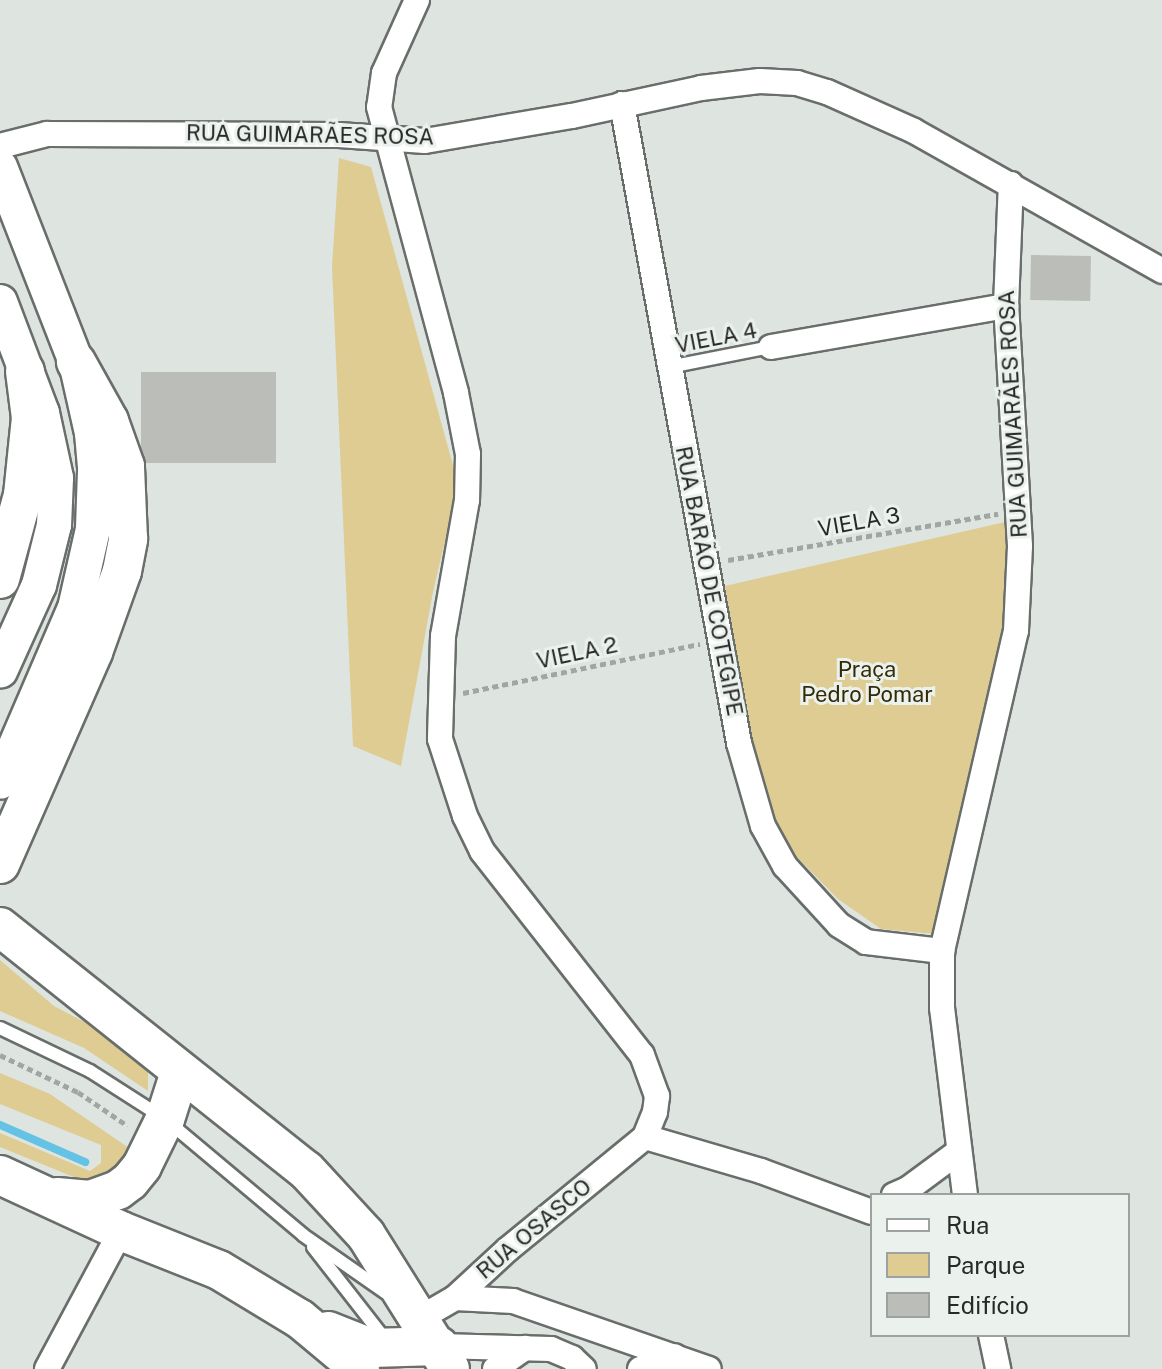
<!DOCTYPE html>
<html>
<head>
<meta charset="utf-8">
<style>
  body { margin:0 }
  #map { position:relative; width:1162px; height:1369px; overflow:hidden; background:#dee4e0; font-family:"Public Sans",sans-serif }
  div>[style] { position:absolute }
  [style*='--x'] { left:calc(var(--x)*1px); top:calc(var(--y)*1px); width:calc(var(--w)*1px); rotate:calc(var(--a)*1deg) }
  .green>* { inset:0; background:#decc93 }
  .stream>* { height:8px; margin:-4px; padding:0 4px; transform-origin:4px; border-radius:4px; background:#64c2e4 }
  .building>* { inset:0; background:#bbbdb8; transform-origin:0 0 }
  .path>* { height:5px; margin-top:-2.5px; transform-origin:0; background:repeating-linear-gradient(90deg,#a2a6a3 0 6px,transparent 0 10px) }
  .roads { filter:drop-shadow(2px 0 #696e6b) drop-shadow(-2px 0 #696e6b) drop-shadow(0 2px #696e6b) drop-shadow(0 -2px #696e6b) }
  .service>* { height:12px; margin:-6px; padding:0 6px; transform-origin:6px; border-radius:6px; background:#fff }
  .minor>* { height:24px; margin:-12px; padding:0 12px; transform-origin:12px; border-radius:12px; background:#fff }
  .secondary>* { height:34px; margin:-17px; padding:0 17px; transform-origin:17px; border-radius:17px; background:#fff }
  .primary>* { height:38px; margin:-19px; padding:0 19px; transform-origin:19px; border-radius:19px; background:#fff }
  span { translate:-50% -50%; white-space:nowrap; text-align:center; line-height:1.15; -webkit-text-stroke:6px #ebf1ed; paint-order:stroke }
  .street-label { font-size:22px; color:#282a29 }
  .park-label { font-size:22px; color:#342a06 }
  .legend { position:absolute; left:870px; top:1193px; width:260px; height:144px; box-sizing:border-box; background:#ebf1ed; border:2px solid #9da19f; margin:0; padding:10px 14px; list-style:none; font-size:24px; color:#282a29 }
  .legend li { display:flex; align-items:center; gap:16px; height:40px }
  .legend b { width:40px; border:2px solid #9da19f }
</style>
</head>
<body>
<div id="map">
  <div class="green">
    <i style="clip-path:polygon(339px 158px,371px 167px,454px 469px,453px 507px,433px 592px,401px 766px,353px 746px,332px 267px)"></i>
    <i style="clip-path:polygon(1005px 522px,1008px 557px,1004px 642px,935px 934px,881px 929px,838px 899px,797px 857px,773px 822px,750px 745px,725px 586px)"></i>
    <i style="clip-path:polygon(0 960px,54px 1006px,109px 1035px,148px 1067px,148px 1091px,84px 1048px,0 1011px)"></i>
    <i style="clip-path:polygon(0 1073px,50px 1094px,129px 1148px,105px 1183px,86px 1182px,0 1147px,0 1133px,90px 1171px,101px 1163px,101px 1145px,0 1104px)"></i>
  </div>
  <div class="stream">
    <i style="--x:0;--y:1125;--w:93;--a:23.5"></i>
  </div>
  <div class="building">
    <i style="left:1091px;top:256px;width:45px;height:60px;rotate:91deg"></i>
    <i style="left:276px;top:372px;width:91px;height:135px;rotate:90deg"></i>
  </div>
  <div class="path">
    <i style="--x:728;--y:560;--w:274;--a:-9.7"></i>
    <i style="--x:463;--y:693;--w:242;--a:-11.7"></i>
    <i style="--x:0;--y:1055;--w:86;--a:25.4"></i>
    <i style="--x:78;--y:1092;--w:60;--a:34.2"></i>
  </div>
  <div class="roads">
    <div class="service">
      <i style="--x:669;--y:367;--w:104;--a:-11.1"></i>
      <i style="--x:0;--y:1028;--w:100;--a:25.5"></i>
      <i style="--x:90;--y:1071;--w:89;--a:32.6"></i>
      <i style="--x:165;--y:1119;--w:180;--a:40"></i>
      <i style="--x:303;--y:1235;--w:101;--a:34.9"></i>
      <i style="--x:313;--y:1247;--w:117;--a:52"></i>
    </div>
    <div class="minor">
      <i style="--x:417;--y:0;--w:80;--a:114.3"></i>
      <i style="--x:384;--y:73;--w:34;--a:98"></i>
      <i style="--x:379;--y:107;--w:296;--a:74.9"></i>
      <i style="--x:456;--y:393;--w:62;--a:78.9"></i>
      <i style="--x:468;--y:454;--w:46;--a:91.2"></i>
      <i style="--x:467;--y:500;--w:138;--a:100"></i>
      <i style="--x:443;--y:636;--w:103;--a:91.7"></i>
      <i style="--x:440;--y:739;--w:81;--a:72"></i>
      <i style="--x:465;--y:816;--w:39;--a:64"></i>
      <i style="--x:482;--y:851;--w:259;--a:51.9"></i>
      <i style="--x:642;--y:1055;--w:44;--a:69.9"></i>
      <i style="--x:657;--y:1096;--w:16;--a:97"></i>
      <i style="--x:655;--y:1112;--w:27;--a:112"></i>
      <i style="--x:645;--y:1137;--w:178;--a:140.7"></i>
      <i style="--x:507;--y:1250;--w:71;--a:137.3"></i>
      <i style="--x:455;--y:1298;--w:39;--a:150"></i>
      <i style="--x:622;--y:104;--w:650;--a:79.62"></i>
      <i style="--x:739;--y:743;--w:86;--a:73.9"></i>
      <i style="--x:763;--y:826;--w:46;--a:61.2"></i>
      <i style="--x:785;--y:866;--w:80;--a:47.5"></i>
      <i style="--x:839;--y:925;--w:32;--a:32"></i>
      <i style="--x:866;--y:942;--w:77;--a:6.8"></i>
      <i style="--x:0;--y:146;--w:49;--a:-14.3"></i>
      <i style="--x:47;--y:134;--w:292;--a:0.2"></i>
      <i style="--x:339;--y:135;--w:86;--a:4"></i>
      <i style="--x:425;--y:141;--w:149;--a:-9.7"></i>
      <i style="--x:572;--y:116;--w:132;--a:-12.2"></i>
      <i style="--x:701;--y:88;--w:59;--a:-6.8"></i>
      <i style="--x:760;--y:81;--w:37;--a:3"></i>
      <i style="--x:797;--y:83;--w:31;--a:17"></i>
      <i style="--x:827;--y:92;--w:95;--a:24.1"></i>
      <i style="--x:914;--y:131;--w:285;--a:29.4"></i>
      <i style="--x:771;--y:347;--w:239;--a:-9.9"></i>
      <i style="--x:645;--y:1137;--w:121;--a:16.3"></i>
      <i style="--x:761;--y:1171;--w:118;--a:20.3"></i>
      <i style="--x:894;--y:1195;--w:15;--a:-23"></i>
      <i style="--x:908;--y:1189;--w:62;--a:-36.5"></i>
      <i style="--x:965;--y:1195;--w:188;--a:-97"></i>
      <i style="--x:942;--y:1008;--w:57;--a:-90"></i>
      <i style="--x:942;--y:951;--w:328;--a:-77"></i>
      <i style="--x:1016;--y:631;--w:85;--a:-87.3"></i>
      <i style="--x:1020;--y:546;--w:240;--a:-93.3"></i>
      <i style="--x:1006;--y:306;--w:122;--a:-87.7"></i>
      <i style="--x:455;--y:1298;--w:58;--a:3"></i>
      <i style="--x:513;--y:1301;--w:207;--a:19.1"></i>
      <i style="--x:991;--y:1335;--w:35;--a:78"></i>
      <i style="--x:439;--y:1346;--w:112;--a:1.5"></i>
      <i style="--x:551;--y:1349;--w:23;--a:23"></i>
      <i style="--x:572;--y:1358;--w:16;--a:43"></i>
      <i style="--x:47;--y:1369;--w:157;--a:-61.8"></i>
      <i style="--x:495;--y:1369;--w:37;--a:-35"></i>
      <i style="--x:640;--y:1369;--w:37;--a:-20"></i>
    </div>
    <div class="secondary">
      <i style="--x:0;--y:167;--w:209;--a:68.7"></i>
      <i style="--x:76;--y:362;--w:73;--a:77.3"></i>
      <i style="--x:92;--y:433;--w:38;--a:85"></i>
      <i style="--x:95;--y:471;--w:58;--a:92"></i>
      <i style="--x:93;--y:529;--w:81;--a:102.8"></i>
      <i style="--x:75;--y:608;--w:189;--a:113.3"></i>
      <i style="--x:0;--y:302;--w:119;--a:69.3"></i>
      <i style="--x:42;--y:413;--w:66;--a:77.8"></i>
      <i style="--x:56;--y:478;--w:47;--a:92.4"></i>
      <i style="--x:54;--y:525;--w:62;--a:104"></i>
      <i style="--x:39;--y:585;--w:94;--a:114.4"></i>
    </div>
    <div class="primary">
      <i style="--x:0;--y:579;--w:87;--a:-74.7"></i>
      <i style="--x:23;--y:495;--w:77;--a:-84.1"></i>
      <i style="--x:31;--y:418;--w:47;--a:-97.3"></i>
      <i style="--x:0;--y:864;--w:232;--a:-66.3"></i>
      <i style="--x:93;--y:652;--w:86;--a:-70.3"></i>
      <i style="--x:122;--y:571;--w:33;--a:-79"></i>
      <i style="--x:128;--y:539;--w:73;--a:-92.4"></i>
      <i style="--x:125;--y:466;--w:48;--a:-109.6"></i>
      <i style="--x:109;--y:421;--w:68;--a:-119.2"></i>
      <i style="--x:0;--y:927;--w:391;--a:38.5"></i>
      <i style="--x:306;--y:1170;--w:88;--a:47.3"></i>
      <i style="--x:366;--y:1235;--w:158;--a:57.9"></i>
      <i style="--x:0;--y:1175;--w:133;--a:24.8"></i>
      <i style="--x:121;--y:1231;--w:105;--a:21.7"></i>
      <i style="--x:219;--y:1270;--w:95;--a:31.2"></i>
      <i style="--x:300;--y:1319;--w:78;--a:39.8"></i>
      <i style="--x:57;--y:1197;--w:33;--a:5"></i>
      <i style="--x:90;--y:1200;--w:30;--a:-20"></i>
      <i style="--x:118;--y:1190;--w:15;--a:-37"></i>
      <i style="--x:130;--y:1181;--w:19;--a:-51"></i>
      <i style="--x:142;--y:1166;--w:52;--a:-63.9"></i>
      <i style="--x:165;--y:1119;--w:49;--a:-72.3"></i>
      <i style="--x:328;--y:1331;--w:46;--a:21.6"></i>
      <i style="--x:371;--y:1348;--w:68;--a:-1.7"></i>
    </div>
  </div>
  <div class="street-label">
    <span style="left:310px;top:135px;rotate:1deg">RUA GUIMARÃES ROSA</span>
    <span style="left:716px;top:338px;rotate:-11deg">VIELA 4</span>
    <span style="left:1013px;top:414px;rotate:-93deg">RUA GUIMARÃES ROSA</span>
    <span style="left:859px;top:522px;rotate:-10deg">VIELA 3</span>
    <span style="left:709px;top:581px;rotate:79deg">RUA BARÃO DE COTEGIPE</span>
    <span style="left:577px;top:653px;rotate:-12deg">VIELA 2</span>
    <span style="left:534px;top:1229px;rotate:-40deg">RUA OSASCO</span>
  </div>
  <div class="park-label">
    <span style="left:867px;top:682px">Praça<br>Pedro Pomar</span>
  </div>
  <ul class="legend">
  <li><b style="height:10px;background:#fff"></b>Rua</li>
  <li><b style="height:22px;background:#decc93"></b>Parque</li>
  <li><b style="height:22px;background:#bbbdb8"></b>Edifício</li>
  </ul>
</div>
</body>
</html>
